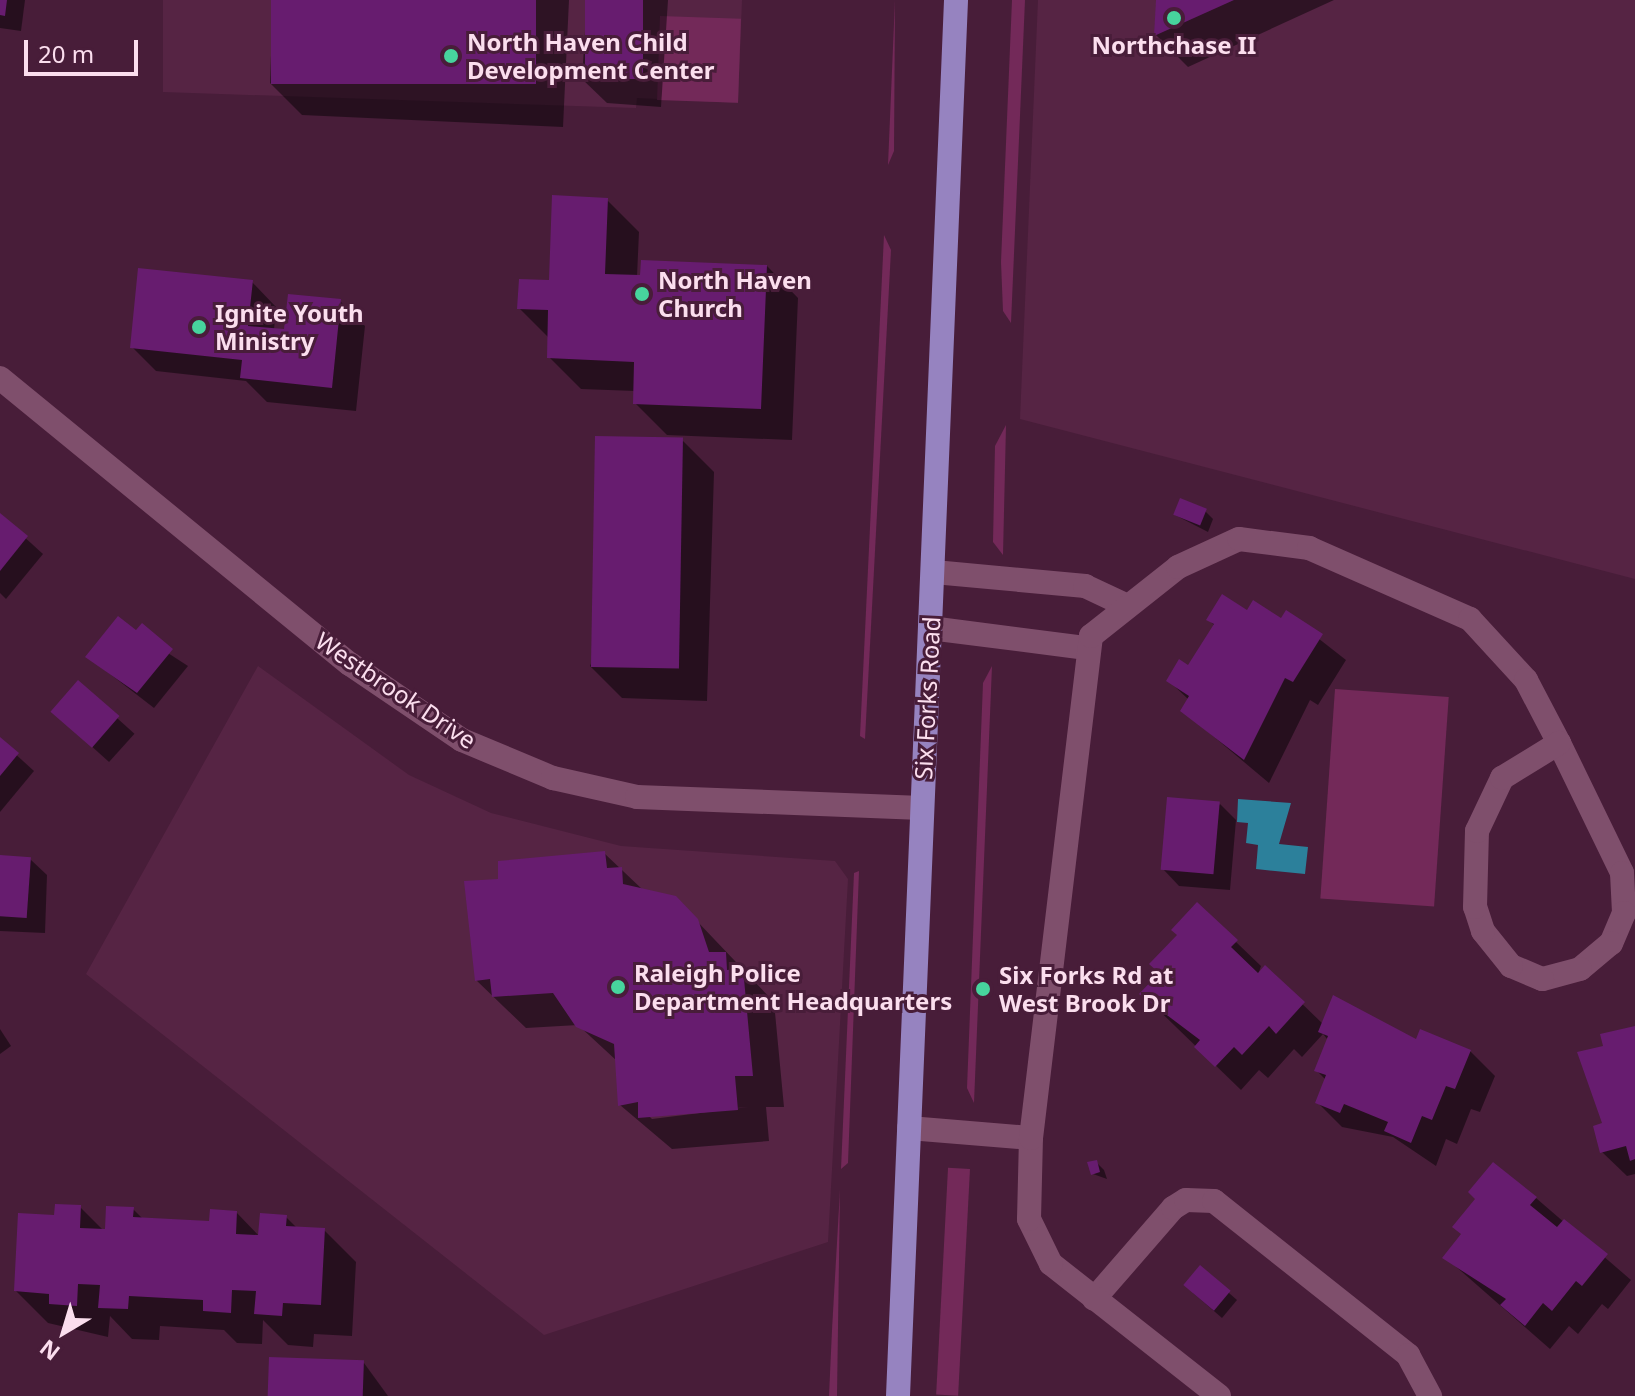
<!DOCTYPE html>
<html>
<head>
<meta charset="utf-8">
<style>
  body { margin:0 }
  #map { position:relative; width:1635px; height:1396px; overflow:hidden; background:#481d39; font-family:"Noto Sans",sans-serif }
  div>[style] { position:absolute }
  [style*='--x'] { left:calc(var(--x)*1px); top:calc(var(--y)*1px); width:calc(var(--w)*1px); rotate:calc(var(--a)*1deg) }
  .built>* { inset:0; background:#562444 }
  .green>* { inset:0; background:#732959; transform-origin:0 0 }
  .water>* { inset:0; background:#2c809b }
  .shadow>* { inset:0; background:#0007; transform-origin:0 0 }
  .building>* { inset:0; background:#671c6f; transform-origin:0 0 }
  .minor>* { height:24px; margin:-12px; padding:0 12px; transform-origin:12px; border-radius:12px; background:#7f4f6c }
  .major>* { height:24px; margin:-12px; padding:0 12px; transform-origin:12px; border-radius:12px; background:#9683c0 }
  .dots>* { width:22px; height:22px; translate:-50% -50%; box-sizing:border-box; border:4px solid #481d39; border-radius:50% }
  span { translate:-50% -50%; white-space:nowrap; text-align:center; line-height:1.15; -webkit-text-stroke:6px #481d39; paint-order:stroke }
  .poi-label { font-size:24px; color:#fbdeee; font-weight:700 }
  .left { translate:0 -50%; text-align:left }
  .street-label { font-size:24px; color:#fbdeee }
  .north { position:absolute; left:24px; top:1292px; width:80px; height:80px; -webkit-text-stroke:6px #481d39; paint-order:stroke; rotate:218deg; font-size:22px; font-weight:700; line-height:32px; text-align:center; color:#fbdeee }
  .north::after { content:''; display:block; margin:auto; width:28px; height:36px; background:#fbdeee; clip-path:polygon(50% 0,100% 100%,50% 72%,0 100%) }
  .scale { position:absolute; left:24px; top:40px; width:114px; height:36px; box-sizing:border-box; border:4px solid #fbdeee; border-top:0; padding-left:10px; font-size:24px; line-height:28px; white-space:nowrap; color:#fbdeee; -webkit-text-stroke:6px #481d39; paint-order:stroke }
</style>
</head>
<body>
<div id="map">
  <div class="built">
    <i style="clip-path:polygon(163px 0,742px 0,738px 103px,637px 98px,636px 108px,163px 92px)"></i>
    <i style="clip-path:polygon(1038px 0,1635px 0,1635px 579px,1020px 419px)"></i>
    <i style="clip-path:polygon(258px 666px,409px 775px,491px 813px,621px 846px,835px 861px,848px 879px,828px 1242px,544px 1335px,86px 974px)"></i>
  </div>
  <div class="green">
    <i style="clip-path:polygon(895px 0,894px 151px,888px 165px)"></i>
    <i style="clip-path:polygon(1012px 0,1025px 0,1011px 323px,1003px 311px,1001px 262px)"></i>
    <i style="left:660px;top:16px;width:81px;height:84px;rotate:2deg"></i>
    <i style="clip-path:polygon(884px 235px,891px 250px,865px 739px,860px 736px)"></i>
    <i style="clip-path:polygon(1006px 425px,1003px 555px,993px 542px,995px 446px)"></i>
    <i style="clip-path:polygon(992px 666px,974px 1103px,967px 1088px,983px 683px)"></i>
    <i style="left:1335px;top:689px;width:114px;height:210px;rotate:4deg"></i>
    <i style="clip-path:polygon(859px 871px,848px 1163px,841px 1169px,854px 873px)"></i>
    <i style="left:970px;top:1169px;width:227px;height:22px;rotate:93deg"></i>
    <i style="clip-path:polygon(840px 1190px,837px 1396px,829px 1396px,832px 1330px)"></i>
  </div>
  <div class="water">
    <i style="clip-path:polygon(1238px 799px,1291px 803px,1279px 844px,1308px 847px,1305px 874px,1256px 869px,1258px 845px,1246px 843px,1248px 823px,1237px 822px)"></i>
  </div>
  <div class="shadow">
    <i style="clip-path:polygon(0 0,25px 0,21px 31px,0 28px)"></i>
    <i style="clip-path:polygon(273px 0,569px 0,563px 127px,302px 115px,270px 83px)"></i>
    <i style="clip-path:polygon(587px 0,668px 0,661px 107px,607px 103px,582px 79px)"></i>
    <i style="clip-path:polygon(1158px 0,1334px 0,1188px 67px,1156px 35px)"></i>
    <i style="clip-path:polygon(607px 200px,639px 232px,637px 277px,767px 266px,798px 298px,792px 440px,667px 435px,635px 403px,635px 391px,581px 389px,549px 357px,549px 338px,519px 308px,551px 282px)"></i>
    <i style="clip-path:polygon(252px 282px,276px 307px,274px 330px,285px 332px,340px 301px,365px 326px,356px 411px,267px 402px,246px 381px,156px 371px,132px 347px)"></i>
    <i style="clip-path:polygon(682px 440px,714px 472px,707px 701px,622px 698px,590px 666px)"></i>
    <i style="clip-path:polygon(1205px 511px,1213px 519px,1208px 532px,1175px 515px)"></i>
    <i style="clip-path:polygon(0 515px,43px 554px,6px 599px,0 593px)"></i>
    <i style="clip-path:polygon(1247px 613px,1282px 621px,1286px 613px,1346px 660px,1318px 705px,1310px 700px,1269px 783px,1182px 710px,1189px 700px,1168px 680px,1188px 668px,1215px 626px,1208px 619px)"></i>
    <i style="clip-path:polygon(137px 633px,188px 666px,154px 708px,88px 657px)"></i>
    <i style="left:78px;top:683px;width:76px;height:38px;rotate:42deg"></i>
    <i style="clip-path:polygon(0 740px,34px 771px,0 812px)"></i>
    <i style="clip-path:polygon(1220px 804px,1236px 820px,1230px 890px,1179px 886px,1163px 869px)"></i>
    <i style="clip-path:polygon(evenodd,604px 853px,643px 890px,675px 898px,774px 1002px,784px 1107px,766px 1107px,769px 1141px,672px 1149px,620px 1105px,617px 1061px,578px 1025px,526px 1028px,476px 980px,500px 880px,604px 853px,748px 1107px,652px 1119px,649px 1116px,748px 1107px)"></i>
    <i style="clip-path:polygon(0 857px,30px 859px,47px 875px,45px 933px,0 931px)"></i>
    <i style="clip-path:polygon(1236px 942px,1261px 966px,1258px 975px,1265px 968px,1323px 1024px,1470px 1051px,1495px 1076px,1480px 1112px,1471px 1109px,1457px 1144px,1446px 1139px,1436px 1166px,1393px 1137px,1342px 1127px,1317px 1102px,1326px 1080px,1316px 1070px,1328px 1040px,1323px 1034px,1302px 1057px,1294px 1049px,1268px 1078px,1259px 1070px,1241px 1090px,1142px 994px)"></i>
    <i style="clip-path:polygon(1635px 1028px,1635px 1174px,1627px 1176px,1602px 1152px,1606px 1047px)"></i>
    <i style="clip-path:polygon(0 1029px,11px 1046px,0 1054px)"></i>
    <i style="clip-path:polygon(1096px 1162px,1104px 1170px,1107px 1179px,1093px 1174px)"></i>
    <i style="clip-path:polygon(1536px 1198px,1631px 1280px,1608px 1309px,1602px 1304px,1578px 1334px,1569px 1326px,1550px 1349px,1445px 1257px)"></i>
    <i style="clip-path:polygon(80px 1207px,104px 1231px,133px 1209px,143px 1219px,210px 1223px,236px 1212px,260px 1237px,286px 1217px,297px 1228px,324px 1230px,356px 1262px,352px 1336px,314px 1334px,313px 1347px,288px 1345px,263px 1320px,262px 1344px,237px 1343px,224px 1330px,160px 1326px,159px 1340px,132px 1339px,110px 1316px,108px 1337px,48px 1323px,16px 1291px,56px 1217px)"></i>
    <i style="clip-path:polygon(1193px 1293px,1229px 1293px,1237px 1300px,1222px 1318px)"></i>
    <i style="clip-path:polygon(364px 1363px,388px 1396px,269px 1396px)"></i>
  </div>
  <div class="building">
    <i style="clip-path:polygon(0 0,7px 0,5px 16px,0 15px)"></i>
    <i style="left:271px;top:0;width:265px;height:84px"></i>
    <i style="left:585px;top:0;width:58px;height:79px"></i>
    <i style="clip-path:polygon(1156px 0,1234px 0,1154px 36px)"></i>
    <i style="clip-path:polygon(552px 195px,608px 198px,605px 274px,640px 275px,641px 260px,767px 265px,761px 409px,633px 404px,634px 362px,547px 358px,548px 310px,517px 309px,519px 279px,549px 280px)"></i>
    <i style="clip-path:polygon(138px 268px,253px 280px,248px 326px,284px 329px,288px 294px,341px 299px,332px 388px,240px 378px,242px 360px,130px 348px)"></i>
    <i style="left:595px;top:436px;width:88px;height:231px;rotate:1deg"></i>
    <i style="left:1180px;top:498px;width:29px;height:18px;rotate:22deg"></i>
    <i style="clip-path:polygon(0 513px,28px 536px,0 571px)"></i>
    <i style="clip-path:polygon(1222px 594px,1247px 610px,1253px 600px,1281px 618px,1286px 610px,1323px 634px,1293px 682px,1285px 678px,1244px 760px,1180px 711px,1189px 696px,1166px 681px,1179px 659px,1188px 665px,1214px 624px,1206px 620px)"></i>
    <i style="clip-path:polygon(118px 616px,136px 630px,142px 623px,173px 649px,137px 693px,85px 657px)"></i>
    <i style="left:78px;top:680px;width:55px;height:42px;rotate:41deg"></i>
    <i style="clip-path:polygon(0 737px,19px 753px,0 776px)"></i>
    <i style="left:1167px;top:797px;width:53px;height:73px;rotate:5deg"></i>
    <i style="clip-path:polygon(605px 851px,607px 868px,622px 867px,623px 884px,676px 896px,698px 919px,709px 952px,726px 952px,727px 970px,743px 968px,753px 1076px,735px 1076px,738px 1110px,638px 1118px,638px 1102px,618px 1106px,614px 1044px,576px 1027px,553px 993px,492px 997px,490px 979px,475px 981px,464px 881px,498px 879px,498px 861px)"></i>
    <i style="left:0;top:855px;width:31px;height:61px;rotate:4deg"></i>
    <i style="clip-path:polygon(1197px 902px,1238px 940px,1231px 947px,1258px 973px,1265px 965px,1305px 1002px,1276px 1034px,1269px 1026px,1242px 1055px,1234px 1047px,1215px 1067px,1194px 1047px,1200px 1040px,1139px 994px,1159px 973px,1149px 964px,1177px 935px,1171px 930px)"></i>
    <i style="clip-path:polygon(1333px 995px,1416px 1039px,1420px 1029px,1471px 1050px,1455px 1089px,1446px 1086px,1432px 1120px,1422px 1116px,1411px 1143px,1384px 1131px,1388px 1122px,1344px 1104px,1340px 1113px,1315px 1103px,1326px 1075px,1314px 1071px,1328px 1036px,1318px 1032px)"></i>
    <i style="clip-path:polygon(1635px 1026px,1635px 1159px,1630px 1161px,1626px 1146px,1600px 1153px,1593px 1126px,1602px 1123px,1577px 1052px,1603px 1046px,1600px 1034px)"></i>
    <i style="clip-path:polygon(1097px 1160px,1100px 1172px,1091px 1175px,1087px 1162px)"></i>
    <i style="clip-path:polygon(1493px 1162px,1537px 1197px,1530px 1205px,1557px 1227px,1564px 1219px,1608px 1254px,1582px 1286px,1576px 1281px,1552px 1311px,1543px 1303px,1525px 1326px,1500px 1305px,1506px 1299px,1442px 1258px,1461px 1234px,1452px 1227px,1475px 1199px,1468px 1192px)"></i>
    <i style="clip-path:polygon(55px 1204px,81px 1205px,80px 1228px,105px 1229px,106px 1206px,134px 1207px,133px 1217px,209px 1221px,210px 1209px,237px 1211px,236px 1234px,258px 1235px,260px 1213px,287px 1215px,286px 1226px,325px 1228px,321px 1305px,283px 1303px,282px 1316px,254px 1314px,256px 1291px,232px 1290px,231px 1313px,203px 1311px,203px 1300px,129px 1296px,128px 1309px,98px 1308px,100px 1285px,78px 1284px,77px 1306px,49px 1304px,49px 1294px,14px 1291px,18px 1213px,54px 1215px)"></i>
    <i style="left:1200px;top:1265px;width:40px;height:26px;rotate:40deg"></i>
    <i style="left:269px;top:1357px;width:95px;height:39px;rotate:2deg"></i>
  </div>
  <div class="minor">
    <i style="--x:0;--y:378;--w:452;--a:39.3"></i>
    <i style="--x:350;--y:664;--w:135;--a:34.2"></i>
    <i style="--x:462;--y:740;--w:99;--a:22.7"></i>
    <i style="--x:553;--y:778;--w:86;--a:12.7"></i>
    <i style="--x:637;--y:797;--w:285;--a:2.2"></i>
    <i style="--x:934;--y:572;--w:152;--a:5.3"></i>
    <i style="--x:1085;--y:586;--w:42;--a:25.3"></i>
    <i style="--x:930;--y:628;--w:158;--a:7.3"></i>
    <i style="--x:909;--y:1128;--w:122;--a:4.7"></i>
    <i style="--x:1094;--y:1299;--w:121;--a:-49"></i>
    <i style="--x:1173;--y:1208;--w:15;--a:-32"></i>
    <i style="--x:1186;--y:1200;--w:28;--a:2"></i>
    <i style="--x:1214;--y:1201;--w:248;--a:38.4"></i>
    <i style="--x:1408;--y:1355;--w:47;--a:61.8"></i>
    <i style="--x:1219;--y:1396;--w:214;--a:-141.8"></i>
    <i style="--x:1051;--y:1264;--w:50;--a:-116.1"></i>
    <i style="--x:1029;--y:1219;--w:81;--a:-88.6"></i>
    <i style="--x:1031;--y:1138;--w:506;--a:-83.18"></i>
    <i style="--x:1091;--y:636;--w:111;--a:-38.4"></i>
    <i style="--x:1178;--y:567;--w:67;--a:-24.7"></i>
    <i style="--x:1239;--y:539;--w:71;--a:7.3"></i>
    <i style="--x:1309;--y:548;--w:176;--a:23.8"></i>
    <i style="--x:1470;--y:619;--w:83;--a:47.4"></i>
    <i style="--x:1526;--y:680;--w:71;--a:62.4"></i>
    <i style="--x:1559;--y:743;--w:144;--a:64.1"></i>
    <i style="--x:1622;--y:873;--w:40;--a:87.1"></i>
    <i style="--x:1624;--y:913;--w:33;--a:113"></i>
    <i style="--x:1611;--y:943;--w:40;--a:140"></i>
    <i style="--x:1580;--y:969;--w:39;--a:165"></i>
    <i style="--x:1542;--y:979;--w:34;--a:-157"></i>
    <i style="--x:1511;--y:966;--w:45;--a:-128.7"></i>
    <i style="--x:1483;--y:931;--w:25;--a:-108"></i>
    <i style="--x:1475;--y:907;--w:76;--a:-88.5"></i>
    <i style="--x:1477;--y:831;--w:59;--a:-64.7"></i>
    <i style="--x:1502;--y:778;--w:67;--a:-31.6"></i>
  </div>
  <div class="major">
    <i style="--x:898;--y:1396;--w:1397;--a:-87.62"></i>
  </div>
  <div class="dots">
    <i style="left:1174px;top:18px;background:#47d49d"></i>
    <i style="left:451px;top:56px;background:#47d49d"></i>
    <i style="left:642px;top:294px;background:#47d49d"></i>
    <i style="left:199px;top:327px;background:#47d49d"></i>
    <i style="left:618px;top:987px;background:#47d49d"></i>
    <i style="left:983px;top:989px;background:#47d49d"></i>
  </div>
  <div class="poi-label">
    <span class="left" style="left:467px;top:56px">North Haven Child<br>Development Center</span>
    <span style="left:1174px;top:45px">Northchase II</span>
    <span class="left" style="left:658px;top:294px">North Haven<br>Church</span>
    <span class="left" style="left:215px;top:327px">Ignite Youth<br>Ministry</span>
    <span class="left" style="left:634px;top:987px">Raleigh Police<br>Department Headquarters</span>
    <span class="left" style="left:999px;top:989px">Six Forks Rd at<br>West Brook Dr</span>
  </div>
  <div class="street-label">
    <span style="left:396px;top:690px;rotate:34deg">Westbrook Drive</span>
    <span style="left:927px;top:698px;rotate:-87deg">Six Forks Road</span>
  </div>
  <div class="north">N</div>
  <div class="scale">20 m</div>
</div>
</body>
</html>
